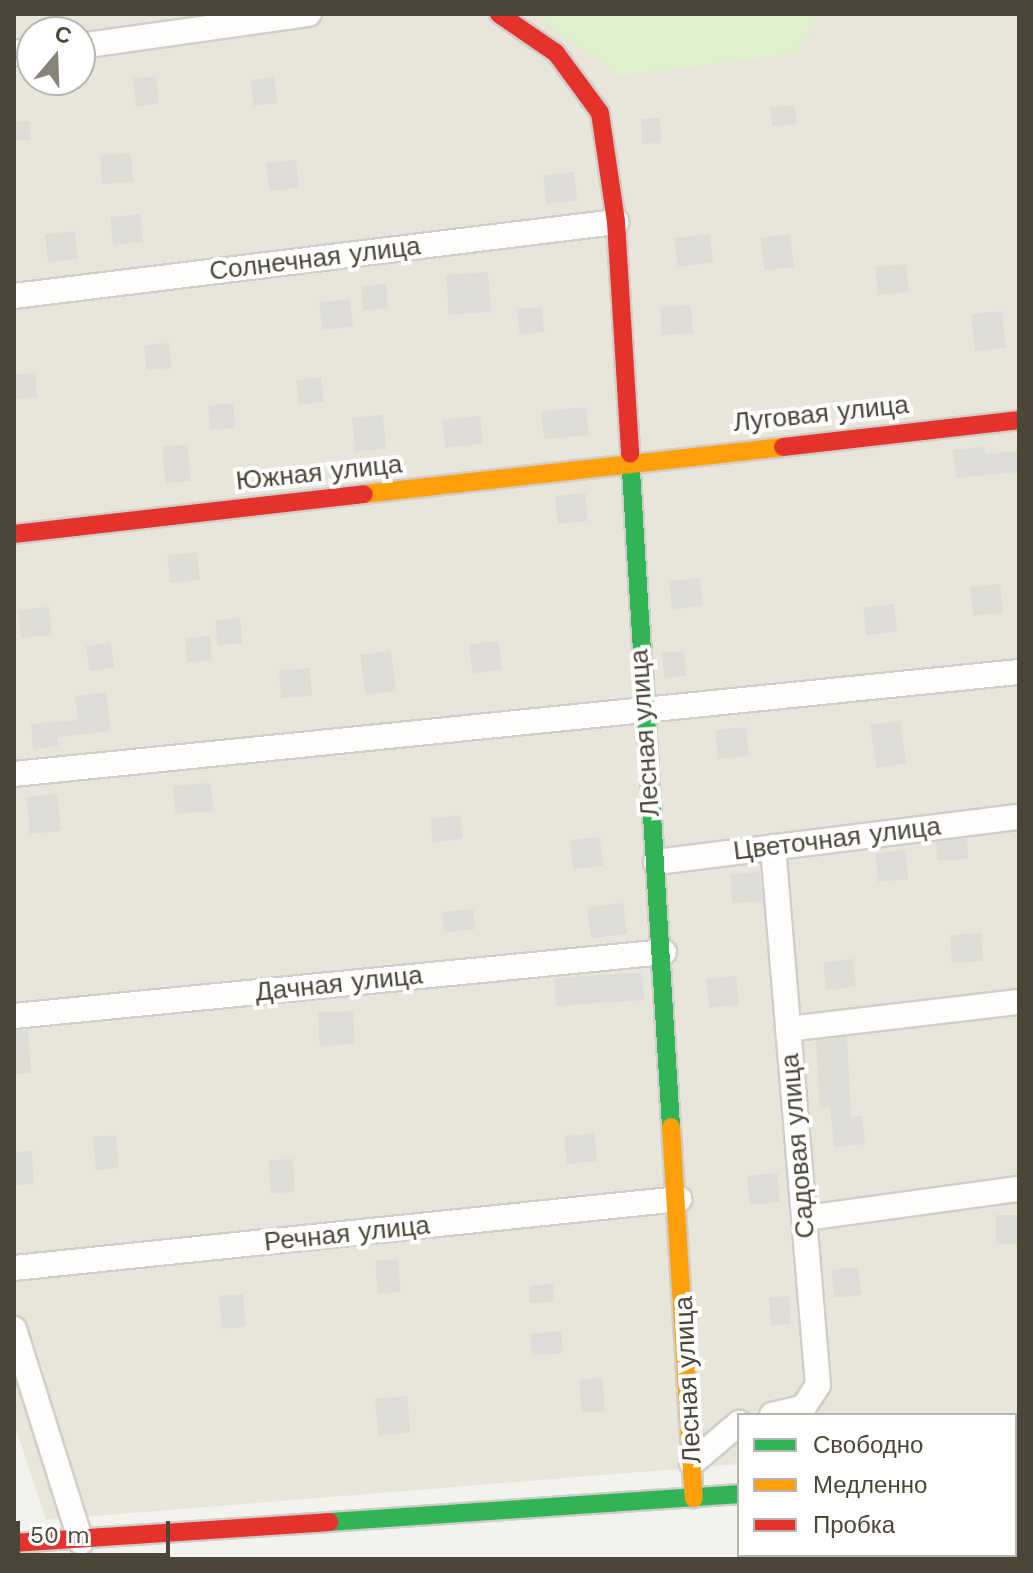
<!DOCTYPE html>
<html>
<head>
<meta charset="utf-8">
<style>
  body { margin:0 }
  #map { position:relative; width:1033px; height:1573px; overflow:hidden; background:#f3f3ee; font-family:"Work Sans",sans-serif }
  div>[style] { position:absolute }
  [style*='--x'] { left:calc(var(--x)*1px); top:calc(var(--y)*1px); width:calc(var(--w)*1px); rotate:calc(var(--a)*1deg) }
  .residential>* { inset:0; background:#e8e5db }
  .green>* { inset:0; background:#def0cd }
  .building>* { inset:0; background:#dddcd6; transform-origin:0 0 }
  .roads { filter:drop-shadow(2px 0 #d0cec8) drop-shadow(-2px 0 #d0cec8) drop-shadow(0 2px #d0cec8) drop-shadow(0 -2px #d0cec8) }
  .street>* { height:24px; margin:-12px; padding:0 12px; transform-origin:12px; border-radius:12px; background:#fdfdfc }
  .fast>* { height:18px; margin:-9px; padding:0 9px; transform-origin:9px; border-radius:9px; background:#30b455 }
  .slow>* { height:18px; margin:-9px; padding:0 9px; transform-origin:9px; border-radius:9px; background:#ff9f0a }
  .jam>* { height:18px; margin:-9px; padding:0 9px; transform-origin:9px; border-radius:9px; background:#e5322d }
  span { translate:-50% -50%; white-space:nowrap; text-align:center; line-height:1.15; -webkit-text-stroke:8px #fff; paint-order:stroke }
  .street-label { font-size:26px; color:#4c4638 }
  .frame { position:absolute; inset:0; border:16px solid #4c4638; pointer-events:none }
  .legend { position:absolute; left:737px; top:1413px; width:280px; height:144px; box-sizing:border-box; background:#fff; border:2px solid #b7b5af; margin:0; padding:10px 14px; list-style:none; font-size:24px; color:#4c4638 }
  .legend li { display:flex; align-items:center; gap:16px; height:40px }
  .legend b { width:40px; border:2px solid #b7b5af }
  .north { position:absolute; left:16px; top:16px; width:80px; height:80px; box-sizing:border-box; background:#fff; border:2px solid #b7b5af; border-radius:50%; rotate:19deg; font-size:22px; font-weight:700; line-height:32px; text-align:center; color:#4c4638 }
  .north::after { content:''; display:block; margin:auto; width:28px; height:36px; background:#868378; clip-path:polygon(50% 0,100% 100%,50% 72%,0 100%) }
  .scale { position:absolute; left:16px; top:1521px; width:154px; height:36px; box-sizing:border-box; border:4px solid #4c4638; border-top:0; padding-left:10px; font-size:24px; line-height:28px; white-space:nowrap; color:#4c4638; -webkit-text-stroke:6px #fff; paint-order:stroke }
</style>
</head>
<body>
<div id="map">
  <div class="residential">
    <i style="clip-path:polygon(evenodd,14px 14px,1019px 14px,1019px 1446px,1015px 1415px,739px 1415px,739px 1464px,46px 1520px,14px 1423px,14px 14px,32px 32px,80px 32px,80px 80px,32px 80px,32px 32px)"></i>
  </div>
  <div class="green">
    <i style="clip-path:polygon(535px 14px,819px 14px,795px 54px,620px 76px)"></i>
  </div>
  <div class="building">
    <i style="left:156px;top:76px;width:28px;height:23px;rotate:84deg"></i>
    <i style="left:274px;top:77px;width:26px;height:24px;rotate:83deg"></i>
    <i style="left:795px;top:105px;width:19px;height:25px;rotate:84deg"></i>
    <i style="left:660px;top:118px;width:25px;height:19px;rotate:88deg"></i>
    <i style="left:30px;top:121px;width:19px;height:16px;rotate:87deg"></i>
    <i style="left:131px;top:153px;width:29px;height:31px;rotate:86deg"></i>
    <i style="left:296px;top:160px;width:28px;height:30px;rotate:84deg"></i>
    <i style="left:574px;top:172px;width:29px;height:31px;rotate:84deg"></i>
    <i style="left:140px;top:214px;width:28px;height:30px;rotate:84deg"></i>
    <i style="left:75px;top:231px;width:28px;height:30px;rotate:84deg"></i>
    <i style="left:710px;top:234px;width:29px;height:36px;rotate:84deg"></i>
    <i style="left:790px;top:234px;width:33px;height:30px;rotate:83deg"></i>
    <i style="left:906px;top:264px;width:28px;height:31px;rotate:84deg"></i>
    <i style="left:488px;top:272px;width:40px;height:42px;rotate:86deg"></i>
    <i style="left:386px;top:284px;width:24px;height:25px;rotate:85deg"></i>
    <i style="left:350px;top:299px;width:28px;height:31px;rotate:84deg"></i>
    <i style="left:691px;top:305px;width:28px;height:31px;rotate:86deg"></i>
    <i style="left:542px;top:307px;width:25px;height:25px;rotate:85deg"></i>
    <i style="left:1002px;top:311px;width:37px;height:31px;rotate:84deg"></i>
    <i style="left:169px;top:343px;width:25px;height:25px;rotate:85deg"></i>
    <i style="left:35px;top:373px;width:24px;height:21px;rotate:85deg"></i>
    <i style="left:321px;top:377px;width:25px;height:25px;rotate:83deg"></i>
    <i style="left:233px;top:403px;width:25px;height:25px;rotate:85deg"></i>
    <i style="left:586px;top:407px;width:28px;height:45px;rotate:84deg"></i>
    <i style="left:383px;top:415px;width:34px;height:31px;rotate:85deg"></i>
    <i style="left:480px;top:416px;width:28px;height:38px;rotate:84deg"></i>
    <i style="left:187px;top:444px;width:37px;height:25px;rotate:84deg"></i>
    <i style="clip-path:polygon(984px 447px,985px 454px,1019px 451px,1019px 472px,956px 478px,953px 450px)"></i>
    <i style="left:585px;top:493px;width:28px;height:30px;rotate:84deg"></i>
    <i style="left:197px;top:552px;width:28px;height:30px;rotate:84deg"></i>
    <i style="left:700px;top:578px;width:28px;height:31px;rotate:84deg"></i>
    <i style="left:1000px;top:584px;width:29px;height:30px;rotate:84deg"></i>
    <i style="left:894px;top:604px;width:28px;height:31px;rotate:84deg"></i>
    <i style="left:49px;top:607px;width:28px;height:31px;rotate:84deg"></i>
    <i style="left:240px;top:618px;width:25px;height:25px;rotate:85deg"></i>
    <i style="left:210px;top:636px;width:24px;height:25px;rotate:85deg"></i>
    <i style="left:499px;top:641px;width:29px;height:30px;rotate:84deg"></i>
    <i style="left:111px;top:643px;width:25px;height:25px;rotate:83deg"></i>
    <i style="left:391px;top:651px;width:40px;height:31px;rotate:83deg"></i>
    <i style="left:684px;top:651px;width:25px;height:22px;rotate:85deg"></i>
    <i style="left:310px;top:668px;width:28px;height:31px;rotate:86deg"></i>
    <i style="clip-path:polygon(106px 692px,111px 731px,57px 737px,58px 746px,33px 749px,31px 724px,78px 720px,75px 696px)"></i>
    <i style="left:900px;top:721px;width:43px;height:30px;rotate:82deg"></i>
    <i style="left:746px;top:727px;width:29px;height:31px;rotate:84deg"></i>
    <i style="left:211px;top:783px;width:28px;height:38px;rotate:86deg"></i>
    <i style="left:57px;top:794px;width:37px;height:31px;rotate:84deg"></i>
    <i style="left:460px;top:815px;width:24px;height:30px;rotate:83deg"></i>
    <i style="left:600px;top:837px;width:29px;height:30px;rotate:84deg"></i>
    <i style="left:967px;top:839px;width:20px;height:31px;rotate:87deg"></i>
    <i style="left:905px;top:850px;width:29px;height:30px;rotate:84deg"></i>
    <i style="left:760px;top:872px;width:29px;height:30px;rotate:86deg"></i>
    <i style="left:623px;top:903px;width:31px;height:36px;rotate:83deg"></i>
    <i style="left:473px;top:909px;width:20px;height:31px;rotate:84deg"></i>
    <i style="left:981px;top:933px;width:28px;height:31px;rotate:86deg"></i>
    <i style="left:853px;top:959px;width:28px;height:30px;rotate:84deg"></i>
    <i style="left:642px;top:972px;width:28px;height:88px;rotate:86deg"></i>
    <i style="left:736px;top:976px;width:29px;height:30px;rotate:84deg"></i>
    <i style="left:353px;top:1011px;width:33px;height:35px;rotate:87deg"></i>
    <i style="clip-path:polygon(28px 1030px,31px 1073px,14px 1074px,14px 1031px)"></i>
    <i style="clip-path:polygon(847px 1037px,851px 1117px,862px 1116px,865px 1144px,834px 1147px,830px 1107px,820px 1108px,816px 1041px)"></i>
    <i style="left:594px;top:1133px;width:28px;height:30px;rotate:84deg"></i>
    <i style="left:116px;top:1135px;width:33px;height:23px;rotate:85deg"></i>
    <i style="left:32px;top:1151px;width:33px;height:18px;rotate:87deg"></i>
    <i style="left:293px;top:1159px;width:33px;height:24px;rotate:87deg"></i>
    <i style="left:777px;top:1173px;width:29px;height:30px;rotate:84deg"></i>
    <i style="left:1019px;top:1215px;width:29px;height:23px;rotate:90deg"></i>
    <i style="left:398px;top:1259px;width:33px;height:23px;rotate:85deg"></i>
    <i style="left:858px;top:1267px;width:28px;height:27px;rotate:84deg"></i>
    <i style="left:553px;top:1284px;width:18px;height:24px;rotate:87deg"></i>
    <i style="left:243px;top:1294px;width:33px;height:24px;rotate:85deg"></i>
    <i style="left:789px;top:1296px;width:28px;height:20px;rotate:86deg"></i>
    <i style="left:561px;top:1331px;width:22px;height:31px;rotate:85deg"></i>
    <i style="left:602px;top:1378px;width:33px;height:23px;rotate:85deg"></i>
    <i style="left:407px;top:1396px;width:37px;height:32px;rotate:85deg"></i>
  </div>
  <div class="roads">
    <div class="street">
      <i style="--x:80;--y:46;--w:231;--a:-8"></i>
      <i style="--x:14;--y:53;--w:18;--a:-6"></i>
      <i style="--x:14;--y:296;--w:607;--a:-7.01"></i>
      <i style="--x:14;--y:774;--w:1010;--a:-5.8"></i>
      <i style="--x:656;--y:862;--w:366;--a:-7.1"></i>
      <i style="--x:14;--y:1016;--w:653;--a:-5.62"></i>
      <i style="--x:788;--y:1029;--w:233;--a:-6.7"></i>
      <i style="--x:806;--y:1218;--w:215;--a:-7.8"></i>
      <i style="--x:14;--y:1268;--w:669;--a:-5.92"></i>
      <i style="--x:14;--y:1329;--w:223;--a:72.5"></i>
      <i style="--x:772;--y:1415;--w:32;--a:-13"></i>
      <i style="--x:803;--y:1408;--w:27;--a:-57"></i>
      <i style="--x:818;--y:1385;--w:540;--a:-94.78"></i>
      <i style="--x:692;--y:1463;--w:62;--a:-40.4"></i>
    </div>
    <div class="fast">
      <i style="--x:630;--y:454;--w:674;--a:86.51"></i>
      <i style="--x:1015;--y:1467;--w:4;--a:0"></i>
      <i style="--x:329;--y:1522;--w:411;--a:-3.9"></i>
    </div>
    <div class="slow">
      <i style="--x:364;--y:494;--w:422;--a:-6.4"></i>
      <i style="--x:671;--y:1127;--w:372;--a:86.5"></i>
    </div>
    <div class="jam">
      <i style="--x:499;--y:14;--w:69;--a:34.4"></i>
      <i style="--x:556;--y:53;--w:74;--a:53.7"></i>
      <i style="--x:600;--y:113;--w:110;--a:81.6"></i>
      <i style="--x:616;--y:222;--w:232;--a:86.5"></i>
      <i style="--x:783;--y:447;--w:238;--a:-6.5"></i>
      <i style="--x:14;--y:534;--w:352;--a:-6.5"></i>
      <i style="--x:14;--y:1543;--w:316;--a:-3.8"></i>
    </div>
  </div>
  <div class="street-label">
    <span style="left:315px;top:259px;rotate:-7deg">Солнечная улица</span>
    <span style="left:821px;top:414px;rotate:-6deg">Луговая улица</span>
    <span style="left:319px;top:473px;rotate:-6deg">Южная улица</span>
    <span style="left:645px;top:733px;rotate:-94deg">Лесная улица</span>
    <span style="left:837px;top:839px;rotate:-7deg">Цветочная улица</span>
    <span style="left:339px;top:984px;rotate:-6deg">Дачная улица</span>
    <span style="left:798px;top:1146px;rotate:-95deg">Садовая улица</span>
    <span style="left:347px;top:1234px;rotate:-6deg">Речная улица</span>
    <span style="left:688px;top:1380px;rotate:-93deg">Лесная улица</span>
  </div>
  <div class="frame"></div>
  <ul class="legend">
  <li><b style="height:10px;background:#30b455"></b>Свободно</li>
  <li><b style="height:10px;background:#ff9f0a"></b>Медленно</li>
  <li><b style="height:10px;background:#e5322d"></b>Пробка</li>
  </ul>
  <div class="north">С</div>
  <div class="scale">50 m</div>
</div>
</body>
</html>
